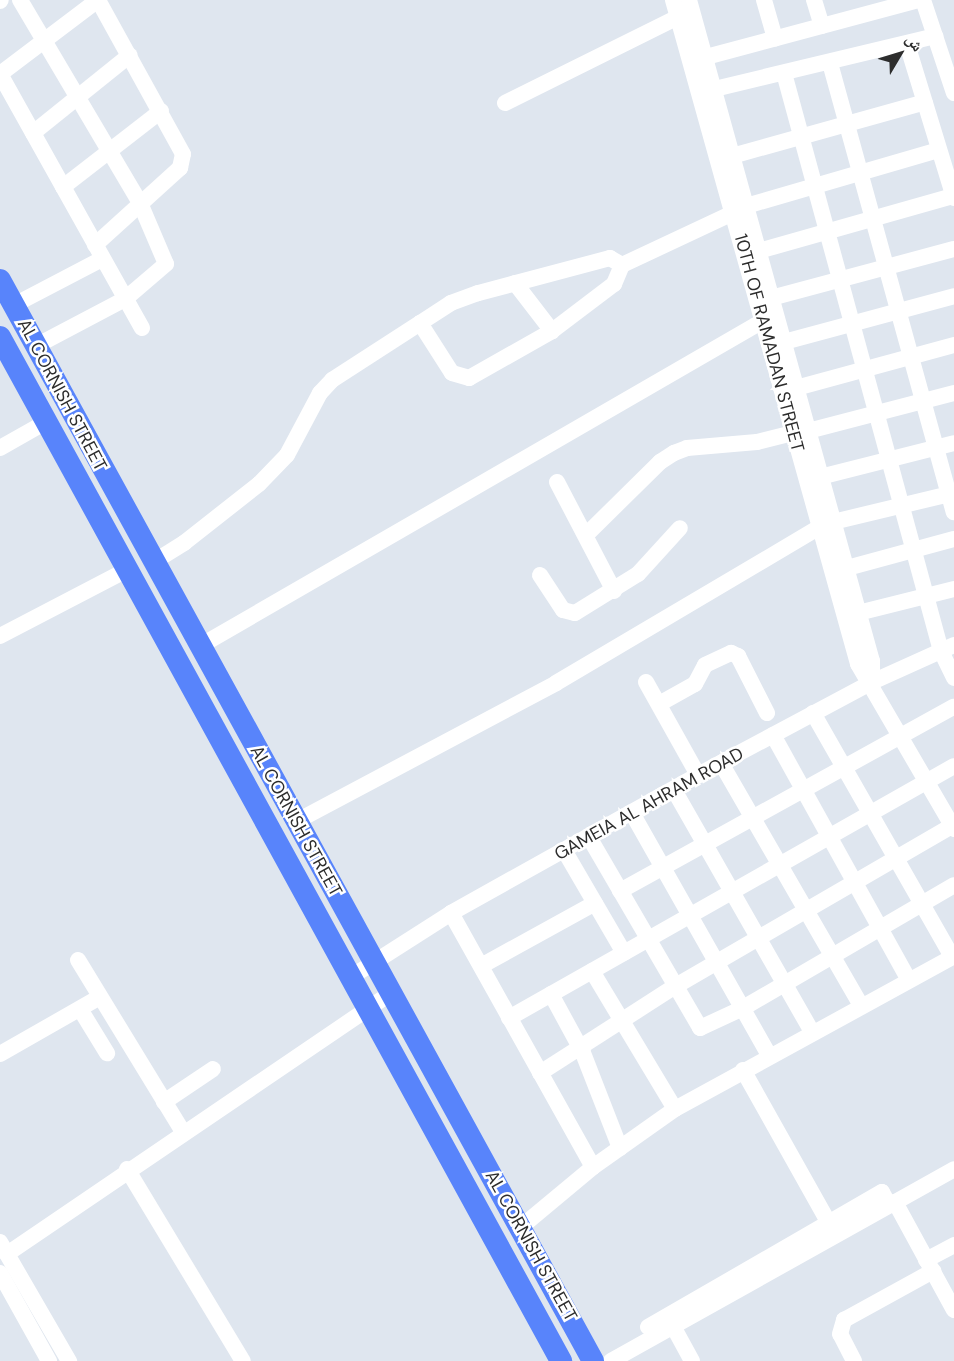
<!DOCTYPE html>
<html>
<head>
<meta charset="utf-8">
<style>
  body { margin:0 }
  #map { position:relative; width:954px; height:1361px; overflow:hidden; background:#dfe6ef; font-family:"DM Sans","Noto Naskh Arabic",sans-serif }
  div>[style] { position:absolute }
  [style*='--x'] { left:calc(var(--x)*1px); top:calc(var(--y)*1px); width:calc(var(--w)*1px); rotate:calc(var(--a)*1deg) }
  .minor>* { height:16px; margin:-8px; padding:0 8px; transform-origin:8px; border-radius:8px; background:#fff }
  .major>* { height:22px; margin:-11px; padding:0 11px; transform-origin:11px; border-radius:11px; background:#5884fb }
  span { translate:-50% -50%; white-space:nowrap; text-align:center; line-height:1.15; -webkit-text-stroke:5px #fff; paint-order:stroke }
  .street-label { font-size:18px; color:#2d2d2d }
  .north { position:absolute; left:870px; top:24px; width:60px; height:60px; -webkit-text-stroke:4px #fff; paint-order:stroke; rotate:52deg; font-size:16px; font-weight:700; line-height:24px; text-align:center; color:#2d2d2d }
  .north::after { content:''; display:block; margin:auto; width:21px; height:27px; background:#2d2d2d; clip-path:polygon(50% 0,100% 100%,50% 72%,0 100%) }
</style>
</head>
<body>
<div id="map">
  <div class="minor">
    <i style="--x:20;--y:0;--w:236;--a:59.4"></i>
    <i style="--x:140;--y:203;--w:66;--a:66.9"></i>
    <i style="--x:166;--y:264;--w:54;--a:139.5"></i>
    <i style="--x:125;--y:299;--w:101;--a:152.2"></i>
    <i style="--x:673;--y:0;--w:689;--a:74.43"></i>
    <i style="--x:858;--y:664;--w:191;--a:59.8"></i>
    <i style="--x:689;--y:0;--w:686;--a:74.53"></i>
    <i style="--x:872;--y:661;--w:21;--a:90"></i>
    <i style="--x:764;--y:0;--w:40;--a:74"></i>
    <i style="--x:814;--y:0;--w:27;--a:73"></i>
    <i style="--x:923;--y:0;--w:98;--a:71.6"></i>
    <i style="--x:0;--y:1;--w:1;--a:-45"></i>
    <i style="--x:907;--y:44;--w:161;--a:73"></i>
    <i style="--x:706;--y:57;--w:220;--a:-15"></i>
    <i style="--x:830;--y:63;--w:466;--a:74.6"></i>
    <i style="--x:784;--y:73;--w:599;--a:74.8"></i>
    <i style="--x:941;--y:651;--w:30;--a:64"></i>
    <i style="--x:0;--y:74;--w:291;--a:60.8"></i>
    <i style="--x:0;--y:74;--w:123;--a:-37.1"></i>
    <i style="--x:702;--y:92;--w:240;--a:-13.5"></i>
    <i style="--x:505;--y:103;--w:193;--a:-26.4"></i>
    <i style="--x:33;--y:133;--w:124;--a:-38.8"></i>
    <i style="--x:732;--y:156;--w:200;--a:-15.6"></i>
    <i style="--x:63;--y:187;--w:124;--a:-37.8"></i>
    <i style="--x:746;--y:206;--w:201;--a:-16.2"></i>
    <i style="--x:95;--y:245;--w:115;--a:-42.2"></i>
    <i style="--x:180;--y:168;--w:14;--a:-78"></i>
    <i style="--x:183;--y:154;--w:176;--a:-118.9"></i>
    <i style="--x:748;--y:254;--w:213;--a:-15.8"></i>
    <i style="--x:622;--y:265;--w:123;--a:-25.1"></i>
    <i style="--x:515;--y:283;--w:61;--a:52.4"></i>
    <i style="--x:771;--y:298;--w:189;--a:-15"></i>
    <i style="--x:14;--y:305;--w:99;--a:-27.6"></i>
    <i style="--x:784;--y:342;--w:176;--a:-15.1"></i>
    <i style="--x:796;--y:388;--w:164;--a:-15.2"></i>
    <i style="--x:808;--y:431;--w:151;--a:-14.6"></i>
    <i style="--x:0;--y:448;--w:53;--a:-29.5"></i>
    <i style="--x:820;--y:477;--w:138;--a:-14.2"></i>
    <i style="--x:557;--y:482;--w:123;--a:62.4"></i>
    <i style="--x:833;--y:522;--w:124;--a:-13.5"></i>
    <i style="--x:586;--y:535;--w:104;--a:-44.6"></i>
    <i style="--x:660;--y:462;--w:17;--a:-33"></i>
    <i style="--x:674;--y:453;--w:14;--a:-21"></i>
    <i style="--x:687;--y:448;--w:70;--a:-4.9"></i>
    <i style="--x:757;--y:442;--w:38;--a:-14"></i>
    <i style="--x:152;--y:563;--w:38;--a:-32"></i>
    <i style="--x:184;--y:543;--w:95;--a:-38.2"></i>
    <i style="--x:259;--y:484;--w:40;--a:-46"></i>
    <i style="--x:287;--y:455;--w:70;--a:-62"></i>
    <i style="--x:320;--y:393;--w:18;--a:-47"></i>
    <i style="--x:332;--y:380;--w:105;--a:-32.9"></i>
    <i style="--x:420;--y:323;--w:59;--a:57.4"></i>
    <i style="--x:452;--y:373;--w:18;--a:16"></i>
    <i style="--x:469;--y:378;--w:95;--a:-29.5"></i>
    <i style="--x:552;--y:331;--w:78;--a:-37.2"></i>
    <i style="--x:614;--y:284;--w:21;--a:-67"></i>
    <i style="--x:622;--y:265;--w:14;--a:-150"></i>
    <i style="--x:610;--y:258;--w:137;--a:165.1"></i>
    <i style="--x:478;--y:293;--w:29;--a:160"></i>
    <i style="--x:451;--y:303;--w:37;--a:147"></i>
    <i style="--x:836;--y:571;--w:122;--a:-15.2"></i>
    <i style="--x:540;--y:575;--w:42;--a:56.7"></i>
    <i style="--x:563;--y:610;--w:12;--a:14"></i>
    <i style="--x:575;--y:613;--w:74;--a:-31.8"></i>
    <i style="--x:638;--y:574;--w:62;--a:-47.6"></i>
    <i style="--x:858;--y:613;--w:99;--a:-14"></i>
    <i style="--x:0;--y:636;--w:143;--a:-27.5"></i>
    <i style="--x:200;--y:646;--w:650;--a:-30"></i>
    <i style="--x:646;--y:682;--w:107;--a:60.8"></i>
    <i style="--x:659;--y:704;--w:41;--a:-29.1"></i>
    <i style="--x:695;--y:684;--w:21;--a:-62"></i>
    <i style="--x:705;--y:665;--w:29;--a:-25"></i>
    <i style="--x:731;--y:653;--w:8;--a:23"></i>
    <i style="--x:738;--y:656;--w:64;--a:63"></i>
    <i style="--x:813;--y:713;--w:281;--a:60.3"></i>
    <i style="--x:773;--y:735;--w:280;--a:61"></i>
    <i style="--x:721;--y:763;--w:280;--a:60"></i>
    <i style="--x:674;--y:790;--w:279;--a:60.3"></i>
    <i style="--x:632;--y:813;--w:278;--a:60.5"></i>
    <i style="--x:297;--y:821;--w:293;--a:-28"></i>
    <i style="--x:556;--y:683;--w:307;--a:-30.6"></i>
    <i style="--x:589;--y:837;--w:221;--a:59.8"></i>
    <i style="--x:700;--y:1028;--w:47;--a:-24.9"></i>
    <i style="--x:743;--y:1008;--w:244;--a:-30.2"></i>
    <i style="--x:564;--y:850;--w:119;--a:59.8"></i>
    <i style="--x:620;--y:891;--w:381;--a:-28.9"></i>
    <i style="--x:451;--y:913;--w:291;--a:60.8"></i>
    <i style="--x:78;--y:960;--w:202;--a:58.6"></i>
    <i style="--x:481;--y:966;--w:130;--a:-28.9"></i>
    <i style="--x:592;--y:971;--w:161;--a:59"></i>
    <i style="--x:351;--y:977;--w:119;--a:-32.6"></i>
    <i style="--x:451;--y:913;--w:283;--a:-29.2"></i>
    <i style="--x:698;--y:775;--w:197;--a:-28.1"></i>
    <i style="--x:872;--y:682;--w:90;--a:-24.3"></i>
    <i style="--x:551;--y:994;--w:67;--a:61.5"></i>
    <i style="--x:583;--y:1053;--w:102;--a:68.7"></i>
    <i style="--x:80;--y:1009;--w:52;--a:58.5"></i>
    <i style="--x:509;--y:1018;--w:511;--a:-29.52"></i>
    <i style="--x:0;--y:1054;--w:115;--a:-29.7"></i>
    <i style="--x:743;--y:1070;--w:176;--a:60.7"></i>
    <i style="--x:540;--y:1073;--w:159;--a:-32.7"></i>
    <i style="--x:674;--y:987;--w:323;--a:-30.1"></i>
    <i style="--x:164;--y:1102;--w:59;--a:-34"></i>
    <i style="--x:127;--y:1169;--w:224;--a:58.9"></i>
    <i style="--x:895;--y:1202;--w:123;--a:61.4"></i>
    <i style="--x:521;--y:1227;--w:94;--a:-39.8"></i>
    <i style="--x:593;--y:1167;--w:100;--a:-35.3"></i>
    <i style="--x:675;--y:1109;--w:318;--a:-28.7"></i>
    <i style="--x:0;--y:1242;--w:138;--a:59.9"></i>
    <i style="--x:7;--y:1254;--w:464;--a:-34.2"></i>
    <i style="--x:926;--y:1260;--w:32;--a:-28"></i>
    <i style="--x:0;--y:1273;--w:101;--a:60.9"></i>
    <i style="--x:668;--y:1317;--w:50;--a:61.4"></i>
    <i style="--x:648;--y:1327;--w:270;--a:-30"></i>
    <i style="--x:882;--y:1192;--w:15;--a:62"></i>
    <i style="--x:611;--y:1361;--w:393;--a:-29.2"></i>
    <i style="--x:854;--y:1361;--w:30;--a:-117"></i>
    <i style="--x:840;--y:1334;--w:15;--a:-74"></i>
    <i style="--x:844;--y:1320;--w:102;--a:-28.8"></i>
  </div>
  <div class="major">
    <i style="--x:0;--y:280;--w:1233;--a:61.25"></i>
    <i style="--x:0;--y:337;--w:1168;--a:61.28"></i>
  </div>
  <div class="street-label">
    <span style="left:769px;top:343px;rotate:75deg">10TH OF RAMADAN STREET</span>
    <span style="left:62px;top:395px;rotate:62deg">AL CORNISH STREET</span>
    <span style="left:649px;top:804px;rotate:-29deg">GAMEIA AL AHRAM ROAD</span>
    <span style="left:296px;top:821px;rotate:61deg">AL CORNISH STREET</span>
    <span style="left:531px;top:1246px;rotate:61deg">AL CORNISH STREET</span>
  </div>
  <div class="north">ش</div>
</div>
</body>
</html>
